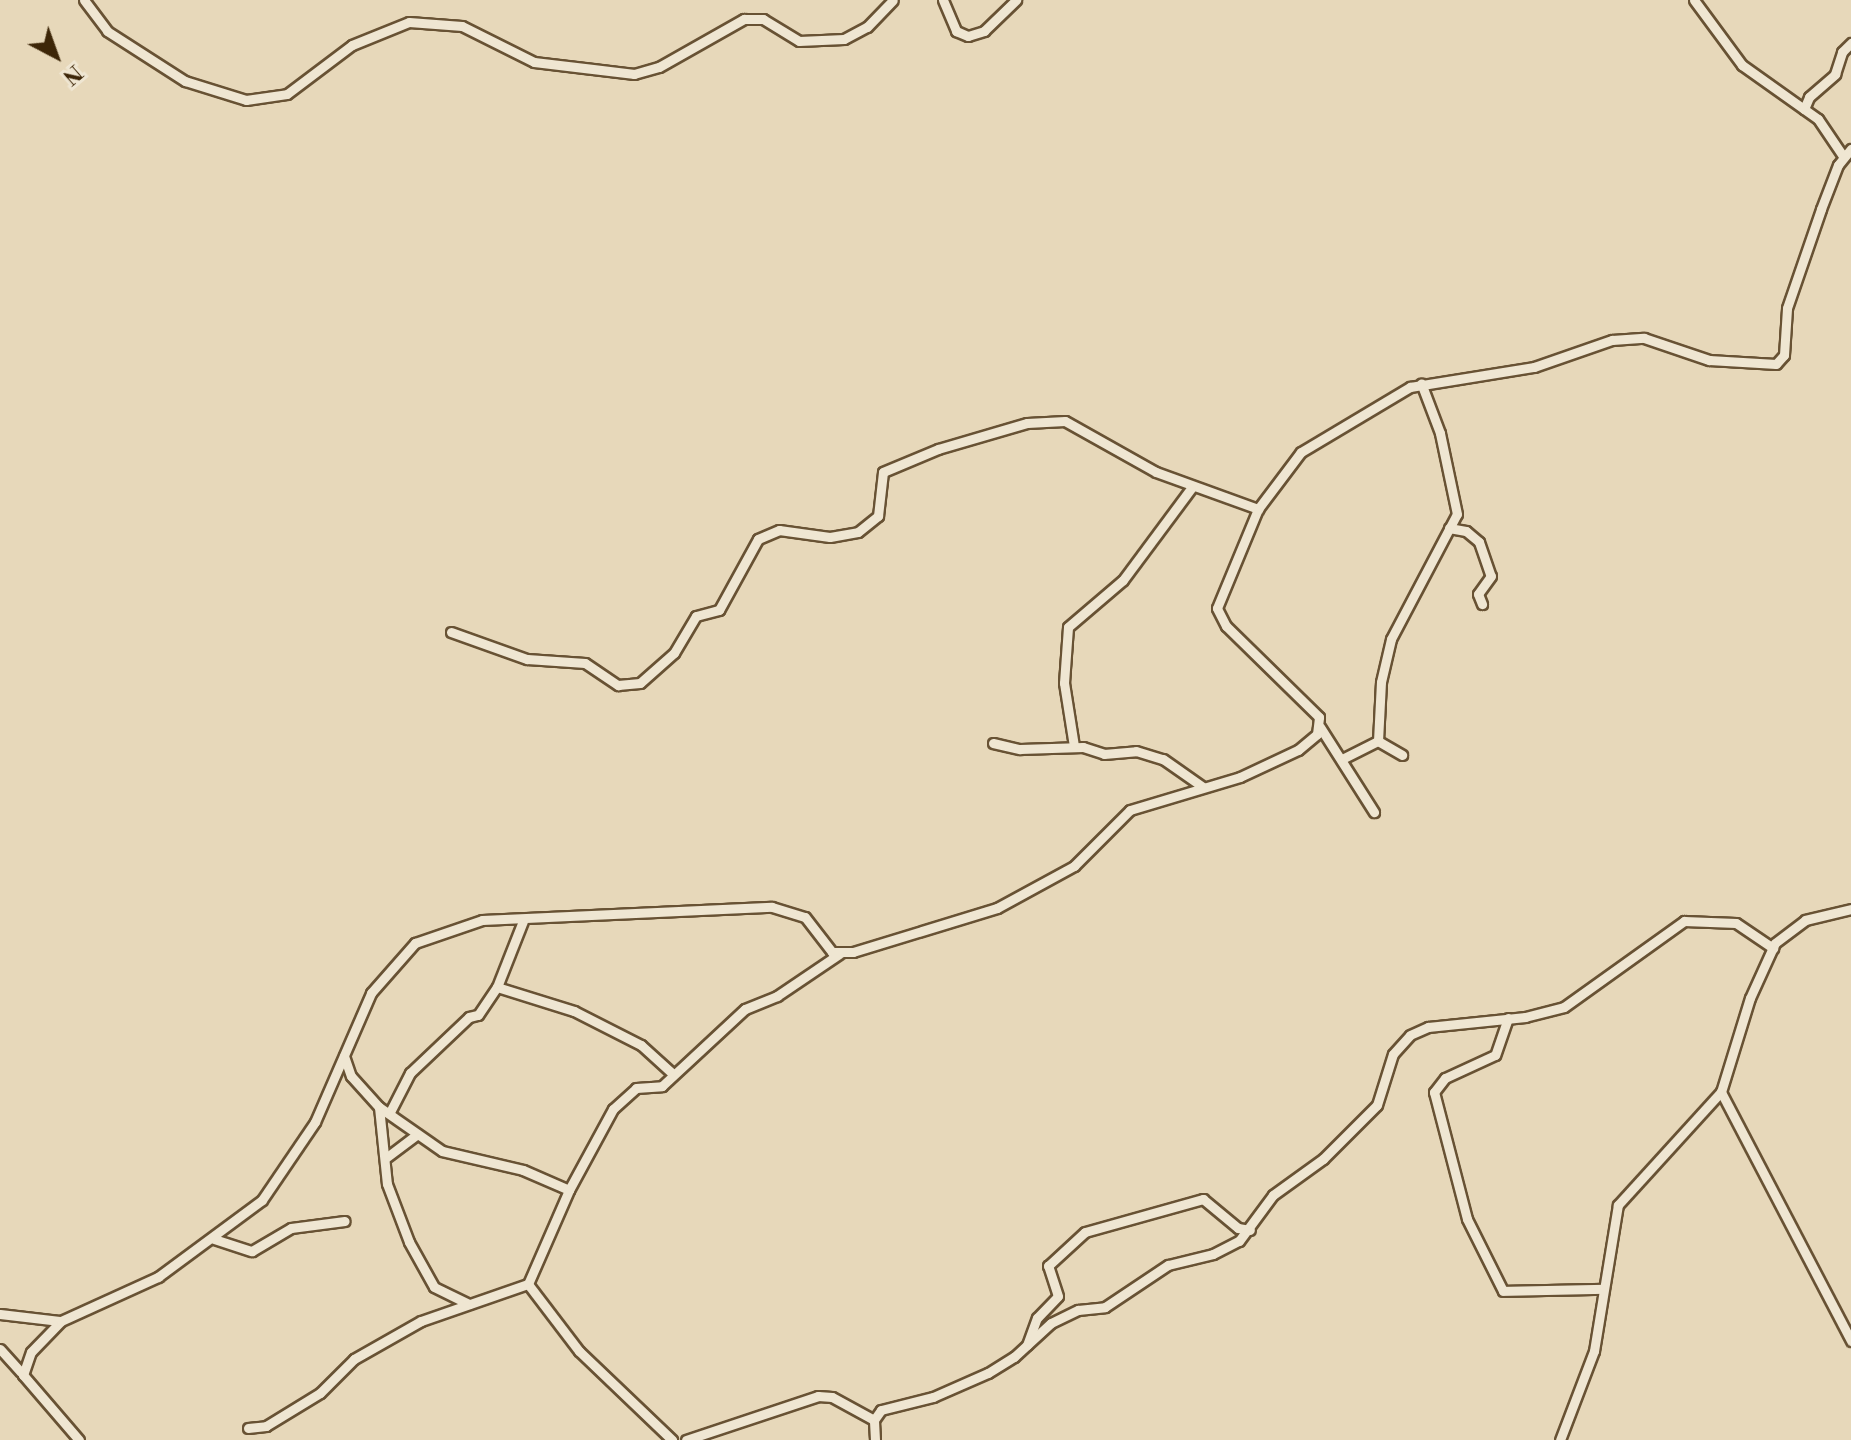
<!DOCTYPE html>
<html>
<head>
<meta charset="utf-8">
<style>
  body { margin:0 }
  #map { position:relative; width:1851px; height:1440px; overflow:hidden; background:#e7d8ba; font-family:"Libre Bodoni",serif }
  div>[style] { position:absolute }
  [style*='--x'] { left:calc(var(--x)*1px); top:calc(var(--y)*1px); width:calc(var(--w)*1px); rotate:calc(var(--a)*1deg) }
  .roads { filter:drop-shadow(2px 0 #685234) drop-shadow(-2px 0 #685234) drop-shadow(0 2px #685234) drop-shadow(0 -2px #685234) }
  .minor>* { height:9px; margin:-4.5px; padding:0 4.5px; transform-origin:4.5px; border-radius:4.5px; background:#efe6d2 }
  span { translate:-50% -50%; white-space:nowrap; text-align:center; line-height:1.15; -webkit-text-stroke:8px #efe6d2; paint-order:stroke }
  .north { position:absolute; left:16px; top:16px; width:80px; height:80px; -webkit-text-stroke:6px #efe6d2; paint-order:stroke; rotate:139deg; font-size:22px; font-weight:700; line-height:32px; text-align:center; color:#3d2608 }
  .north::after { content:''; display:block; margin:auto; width:28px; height:36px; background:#3d2608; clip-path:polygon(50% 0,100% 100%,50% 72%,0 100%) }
</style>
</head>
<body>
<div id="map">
  <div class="roads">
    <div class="minor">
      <i style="--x:84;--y:0;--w:39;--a:53"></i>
      <i style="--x:107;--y:31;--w:93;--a:32.7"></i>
      <i style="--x:185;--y:81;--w:64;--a:17.3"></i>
      <i style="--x:246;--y:100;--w:41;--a:-8.3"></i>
      <i style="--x:287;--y:94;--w:81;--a:-37"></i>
      <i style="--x:352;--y:45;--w:61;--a:-22"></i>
      <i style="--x:409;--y:22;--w:53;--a:4.3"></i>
      <i style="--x:462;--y:26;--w:80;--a:26.6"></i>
      <i style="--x:534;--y:62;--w:101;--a:6.8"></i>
      <i style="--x:634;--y:74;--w:26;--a:-16"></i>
      <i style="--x:659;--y:67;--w:98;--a:-29.5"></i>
      <i style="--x:744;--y:19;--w:19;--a:0"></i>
      <i style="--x:763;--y:19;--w:42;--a:31.4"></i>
      <i style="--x:799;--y:41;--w:45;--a:-2.5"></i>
      <i style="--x:844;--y:39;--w:26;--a:-28"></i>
      <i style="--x:867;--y:27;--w:37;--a:-46"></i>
      <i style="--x:943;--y:0;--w:34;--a:67"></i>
      <i style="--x:956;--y:31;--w:13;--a:23"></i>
      <i style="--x:968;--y:36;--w:17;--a:-17"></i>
      <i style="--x:984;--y:31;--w:45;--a:-44.1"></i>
      <i style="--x:1694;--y:0;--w:81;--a:53.6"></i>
      <i style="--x:1742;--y:65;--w:93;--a:35.4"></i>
      <i style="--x:1818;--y:119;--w:45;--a:56"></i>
      <i style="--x:1804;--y:109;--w:13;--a:-67"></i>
      <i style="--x:1809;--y:97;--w:35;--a:-41"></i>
      <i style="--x:1835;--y:74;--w:23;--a:-72"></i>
      <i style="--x:1842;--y:52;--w:13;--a:-45"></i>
      <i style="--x:1449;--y:528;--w:17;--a:10"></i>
      <i style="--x:1466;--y:531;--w:17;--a:40"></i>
      <i style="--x:1479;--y:542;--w:36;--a:71"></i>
      <i style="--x:1491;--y:576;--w:22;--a:126"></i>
      <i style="--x:1478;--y:594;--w:11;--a:68"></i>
      <i style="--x:451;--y:632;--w:81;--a:19.6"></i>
      <i style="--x:527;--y:659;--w:58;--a:3.9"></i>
      <i style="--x:585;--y:663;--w:40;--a:34"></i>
      <i style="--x:618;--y:685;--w:22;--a:-5"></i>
      <i style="--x:640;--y:683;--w:45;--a:-41.4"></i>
      <i style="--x:674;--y:653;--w:43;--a:-59.3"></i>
      <i style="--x:696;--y:616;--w:24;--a:-15"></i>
      <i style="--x:719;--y:610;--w:81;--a:-61.2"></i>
      <i style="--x:758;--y:539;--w:23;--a:-23"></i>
      <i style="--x:779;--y:530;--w:51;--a:7.8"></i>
      <i style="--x:830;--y:537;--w:28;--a:-10"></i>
      <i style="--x:858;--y:532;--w:26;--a:-39"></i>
      <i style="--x:878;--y:516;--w:44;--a:-83.5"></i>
      <i style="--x:883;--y:472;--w:60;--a:-22.7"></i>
      <i style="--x:938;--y:449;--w:93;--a:-16.3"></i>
      <i style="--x:1027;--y:423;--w:38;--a:-3"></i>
      <i style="--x:1065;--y:421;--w:104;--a:29.3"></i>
      <i style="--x:1156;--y:472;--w:109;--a:19.9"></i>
      <i style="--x:1320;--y:727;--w:101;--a:57.6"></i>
      <i style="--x:1378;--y:741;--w:59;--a:-87.1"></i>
      <i style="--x:1381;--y:682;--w:44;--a:-76.9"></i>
      <i style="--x:1391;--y:639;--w:141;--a:-62.2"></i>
      <i style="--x:1457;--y:514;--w:83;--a:-101.9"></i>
      <i style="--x:1440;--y:433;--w:53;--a:-110.8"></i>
      <i style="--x:993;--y:743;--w:28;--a:13"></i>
      <i style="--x:1020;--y:749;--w:63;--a:-1.8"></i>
      <i style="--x:1083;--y:747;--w:22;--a:18"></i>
      <i style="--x:1104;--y:754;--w:32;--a:-5"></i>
      <i style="--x:1136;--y:751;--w:28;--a:17"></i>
      <i style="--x:1163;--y:759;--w:49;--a:35"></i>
      <i style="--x:1074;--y:746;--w:64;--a:-99"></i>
      <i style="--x:1064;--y:683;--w:56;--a:-85.9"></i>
      <i style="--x:1068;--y:627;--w:72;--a:-40.5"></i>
      <i style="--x:1123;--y:580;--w:116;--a:-53.4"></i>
      <i style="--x:1342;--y:759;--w:40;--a:-26.6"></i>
      <i style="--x:1378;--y:741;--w:28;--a:30"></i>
      <i style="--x:497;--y:987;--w:81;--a:17.3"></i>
      <i style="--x:574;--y:1011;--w:75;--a:26.9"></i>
      <i style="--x:641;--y:1045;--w:43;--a:42.2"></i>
      <i style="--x:1508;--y:1018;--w:39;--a:109"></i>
      <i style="--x:1495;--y:1055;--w:55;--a:155.3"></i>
      <i style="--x:1445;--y:1078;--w:18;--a:128"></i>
      <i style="--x:1434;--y:1092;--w:131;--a:75.4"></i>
      <i style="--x:1467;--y:1219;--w:80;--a:63.4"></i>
      <i style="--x:1503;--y:1291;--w:98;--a:-1.2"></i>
      <i style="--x:344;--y:1056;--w:21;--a:71"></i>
      <i style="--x:351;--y:1076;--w:42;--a:47.9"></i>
      <i style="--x:379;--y:1107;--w:77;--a:34.9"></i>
      <i style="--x:442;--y:1151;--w:83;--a:13.2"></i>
      <i style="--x:523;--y:1170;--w:50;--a:23.5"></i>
      <i style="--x:1721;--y:1092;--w:281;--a:62.4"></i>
      <i style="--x:379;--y:1107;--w:77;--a:84.1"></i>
      <i style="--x:387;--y:1184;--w:62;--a:69.2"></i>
      <i style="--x:409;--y:1242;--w:51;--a:60.9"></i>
      <i style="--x:434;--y:1287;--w:39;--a:26"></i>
      <i style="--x:390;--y:1112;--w:44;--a:-62.9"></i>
      <i style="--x:410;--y:1073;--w:81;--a:-43.5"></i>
      <i style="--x:469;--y:1017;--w:9;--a:-13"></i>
      <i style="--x:478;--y:1015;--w:34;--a:-56"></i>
      <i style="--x:497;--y:987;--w:71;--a:-68.5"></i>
      <i style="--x:387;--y:1157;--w:38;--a:-37"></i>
      <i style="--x:214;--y:1239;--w:40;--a:18"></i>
      <i style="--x:252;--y:1251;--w:45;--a:-30.5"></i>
      <i style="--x:291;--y:1228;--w:54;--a:-7.4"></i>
      <i style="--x:528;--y:1284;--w:84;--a:52.7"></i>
      <i style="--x:579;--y:1351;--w:129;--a:43.7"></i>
      <i style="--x:0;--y:1314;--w:60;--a:6.7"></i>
      <i style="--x:1027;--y:1345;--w:29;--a:-70"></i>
      <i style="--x:1037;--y:1318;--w:30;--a:-46"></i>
      <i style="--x:1058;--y:1296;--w:32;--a:-108"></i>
      <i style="--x:1048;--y:1266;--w:50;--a:-42.6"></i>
      <i style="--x:1085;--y:1232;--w:123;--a:-15.6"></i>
      <i style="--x:1203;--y:1199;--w:45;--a:39.6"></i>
      <i style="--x:1238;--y:1228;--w:12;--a:9"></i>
      <i style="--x:0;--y:1349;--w:31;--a:48"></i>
      <i style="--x:248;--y:1428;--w:18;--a:-6"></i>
      <i style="--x:266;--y:1426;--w:63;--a:-31.4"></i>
      <i style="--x:320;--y:1393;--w:48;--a:-45"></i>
      <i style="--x:354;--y:1359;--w:77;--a:-29.6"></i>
      <i style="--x:421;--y:1321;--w:113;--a:-19.1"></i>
      <i style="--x:528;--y:1284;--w:103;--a:-66.4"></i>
      <i style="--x:569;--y:1190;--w:92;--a:-61.5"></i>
      <i style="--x:613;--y:1109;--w:31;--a:-42"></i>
      <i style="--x:636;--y:1088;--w:26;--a:-4"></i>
      <i style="--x:662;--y:1086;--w:113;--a:-42.9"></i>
      <i style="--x:745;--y:1009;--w:35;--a:-22"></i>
      <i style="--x:777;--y:996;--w:75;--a:-34.1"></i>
      <i style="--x:79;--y:1440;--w:86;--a:-130.7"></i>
      <i style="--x:23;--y:1375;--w:24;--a:-71"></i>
      <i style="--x:31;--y:1352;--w:43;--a:-45.9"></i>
      <i style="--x:61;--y:1321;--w:107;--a:-24.4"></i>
      <i style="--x:158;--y:1277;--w:129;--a:-36.5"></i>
      <i style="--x:262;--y:1200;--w:94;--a:-55.8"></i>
      <i style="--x:315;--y:1122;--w:141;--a:-66.5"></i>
      <i style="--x:371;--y:993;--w:67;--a:-48.7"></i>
      <i style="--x:415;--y:943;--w:71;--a:-18.9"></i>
      <i style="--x:482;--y:920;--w:290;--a:-2.6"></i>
      <i style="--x:772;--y:907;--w:34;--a:17"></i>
      <i style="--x:805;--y:917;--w:44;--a:52.4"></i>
      <i style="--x:832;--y:952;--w:21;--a:0"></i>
      <i style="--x:853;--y:952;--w:151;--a:-17"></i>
      <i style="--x:997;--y:908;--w:88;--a:-28.6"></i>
      <i style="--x:1074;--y:866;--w:79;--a:-45"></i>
      <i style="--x:1130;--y:810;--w:115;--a:-16.7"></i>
      <i style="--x:1240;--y:777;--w:64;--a:-25"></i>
      <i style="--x:1298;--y:750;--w:25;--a:-40"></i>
      <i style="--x:1317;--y:734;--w:17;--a:-83"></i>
      <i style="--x:1319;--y:717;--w:130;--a:-135.6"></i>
      <i style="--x:1226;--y:626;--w:20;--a:-117"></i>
      <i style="--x:1217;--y:608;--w:107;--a:-67.5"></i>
      <i style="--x:1258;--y:509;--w:71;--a:-53"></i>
      <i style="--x:1301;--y:452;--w:127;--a:-30.8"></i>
      <i style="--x:1410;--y:387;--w:126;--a:-9.2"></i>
      <i style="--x:1534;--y:367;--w:83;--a:-19.1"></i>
      <i style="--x:1612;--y:340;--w:32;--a:-4"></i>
      <i style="--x:1644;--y:338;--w:69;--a:18.7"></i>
      <i style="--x:1709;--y:360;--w:67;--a:3.4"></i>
      <i style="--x:1776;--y:364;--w:12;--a:-48"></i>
      <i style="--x:1784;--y:355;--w:47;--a:-86.3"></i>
      <i style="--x:1787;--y:308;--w:105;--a:-71"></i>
      <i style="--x:1821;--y:209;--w:47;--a:-68.9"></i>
      <i style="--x:1838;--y:165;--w:21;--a:-51"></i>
      <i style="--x:686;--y:1440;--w:139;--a:-18.4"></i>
      <i style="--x:818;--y:1396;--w:14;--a:4"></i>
      <i style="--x:832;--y:1397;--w:48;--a:28.7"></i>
      <i style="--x:875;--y:1440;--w:20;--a:-93"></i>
      <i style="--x:874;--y:1420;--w:12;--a:-55"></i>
      <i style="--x:881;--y:1410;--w:54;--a:-14"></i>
      <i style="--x:933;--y:1397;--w:60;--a:-23.6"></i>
      <i style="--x:988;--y:1373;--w:31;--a:-32"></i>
      <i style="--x:1014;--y:1357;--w:50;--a:-42.6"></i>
      <i style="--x:1051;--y:1323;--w:30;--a:-26"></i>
      <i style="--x:1078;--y:1310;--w:27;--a:-6"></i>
      <i style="--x:1105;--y:1307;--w:76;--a:-33.7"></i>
      <i style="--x:1168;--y:1265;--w:46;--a:-13.7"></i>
      <i style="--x:1213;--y:1254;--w:29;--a:-27"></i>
      <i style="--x:1239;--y:1241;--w:57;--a:-53.5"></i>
      <i style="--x:1273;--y:1195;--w:62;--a:-35.8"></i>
      <i style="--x:1323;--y:1159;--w:76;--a:-45"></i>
      <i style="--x:1377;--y:1105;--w:53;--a:-72.6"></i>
      <i style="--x:1393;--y:1054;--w:25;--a:-48"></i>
      <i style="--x:1410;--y:1035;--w:20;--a:-24"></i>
      <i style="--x:1428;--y:1027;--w:98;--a:-5.9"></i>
      <i style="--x:1525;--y:1017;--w:40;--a:-14.4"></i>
      <i style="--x:1564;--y:1007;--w:148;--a:-35.6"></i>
      <i style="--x:1684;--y:921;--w:52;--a:2.2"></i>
      <i style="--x:1736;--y:923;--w:45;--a:34"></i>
      <i style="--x:1560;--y:1440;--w:95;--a:-69.1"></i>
      <i style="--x:1594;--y:1351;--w:148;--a:-80.7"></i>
      <i style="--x:1618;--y:1205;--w:153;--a:-47.7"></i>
      <i style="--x:1721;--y:1092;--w:98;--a:-72.9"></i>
      <i style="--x:1750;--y:998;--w:60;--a:-65.6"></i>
      <i style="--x:1775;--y:943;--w:38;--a:-37"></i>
      <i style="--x:1805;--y:920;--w:47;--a:-13.4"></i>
    </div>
  </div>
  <div class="north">N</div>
</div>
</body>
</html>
